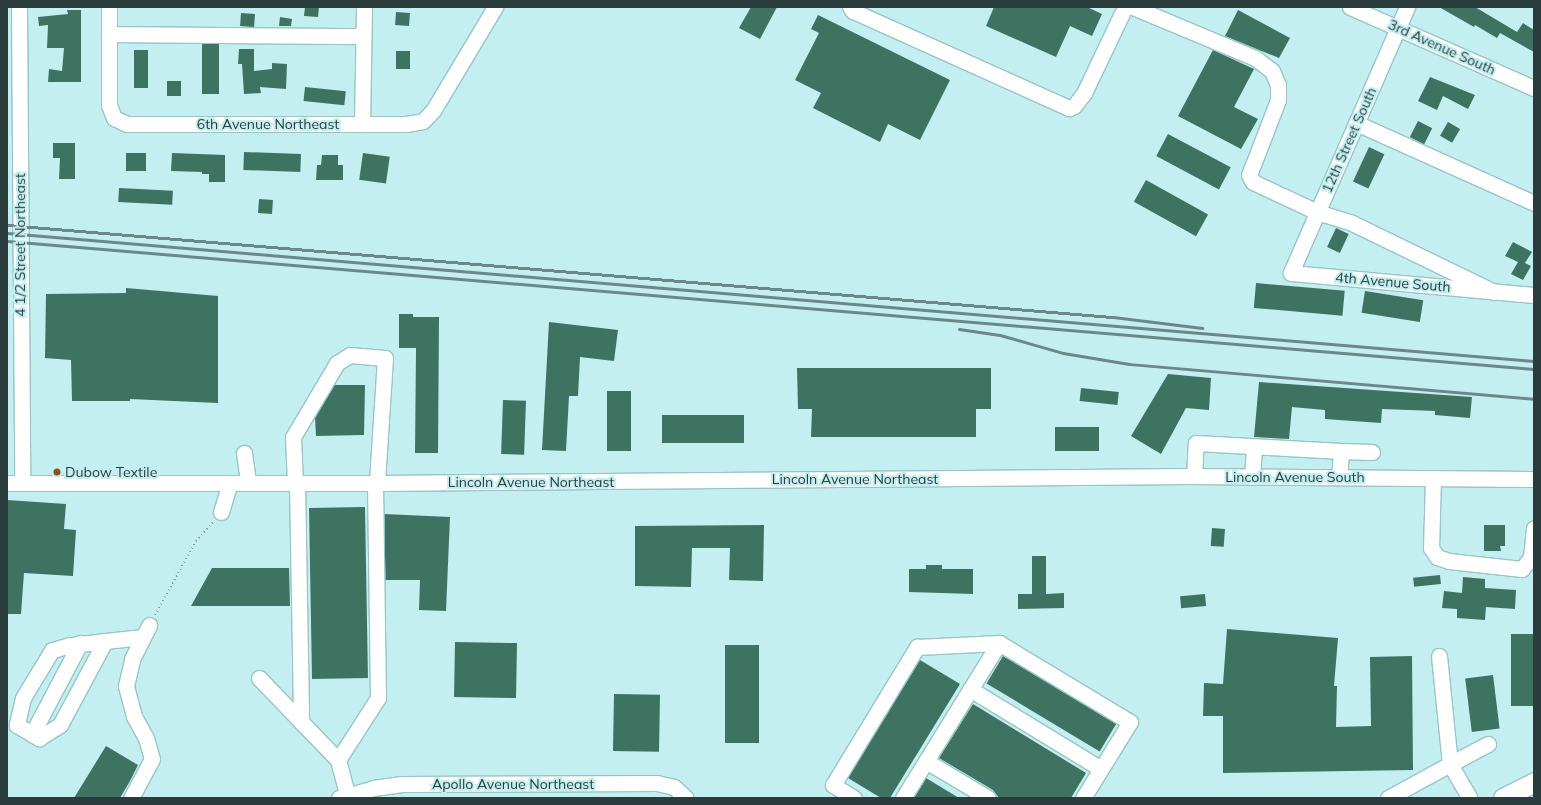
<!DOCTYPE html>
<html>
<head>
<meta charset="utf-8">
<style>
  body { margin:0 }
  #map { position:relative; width:1541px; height:805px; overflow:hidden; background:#c4eff1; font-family:Mulish,sans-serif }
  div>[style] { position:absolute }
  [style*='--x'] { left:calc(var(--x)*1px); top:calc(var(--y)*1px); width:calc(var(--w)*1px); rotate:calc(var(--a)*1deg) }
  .building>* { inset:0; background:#3e7362; transform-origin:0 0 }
  .path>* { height:2px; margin-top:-1px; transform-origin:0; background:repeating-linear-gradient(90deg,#82a2a3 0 1px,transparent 0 4px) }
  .roads { filter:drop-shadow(1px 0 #9ac4c6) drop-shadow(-1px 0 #9ac4c6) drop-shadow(0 1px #9ac4c6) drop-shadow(0 -1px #9ac4c6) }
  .minor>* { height:15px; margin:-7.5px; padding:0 7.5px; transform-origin:7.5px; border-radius:7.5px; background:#fff }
  .major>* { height:19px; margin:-9.5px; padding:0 9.5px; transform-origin:9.5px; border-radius:9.5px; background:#fff }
  .rail>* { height:3px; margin:-1.5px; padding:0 1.5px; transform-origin:1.5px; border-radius:1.5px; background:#6b8789 }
  .dots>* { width:11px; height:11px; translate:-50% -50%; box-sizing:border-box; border:2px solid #c4eff1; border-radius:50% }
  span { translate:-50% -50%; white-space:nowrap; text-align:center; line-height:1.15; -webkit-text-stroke:4px #c4eff1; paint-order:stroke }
  .street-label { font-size:14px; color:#2b3c3d }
  .poi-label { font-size:14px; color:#2b3c3d }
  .left { translate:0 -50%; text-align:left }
  .frame { position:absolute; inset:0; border:8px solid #2b3c3d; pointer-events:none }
</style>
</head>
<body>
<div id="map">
  <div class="building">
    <i style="clip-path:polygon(305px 7px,319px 7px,318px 17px,304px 16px)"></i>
    <i style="clip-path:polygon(751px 7px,777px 7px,760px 39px,739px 28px)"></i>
    <i style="clip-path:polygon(994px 7px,1087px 7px,1102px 14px,1092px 36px,1070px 26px,1056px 57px,986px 26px)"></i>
    <i style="clip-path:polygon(1439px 7px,1475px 7px,1517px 32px,1523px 23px,1534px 30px,1534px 52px,1500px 33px,1497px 38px,1475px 25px,1474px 27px)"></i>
    <i style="clip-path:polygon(67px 10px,81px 10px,81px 82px,48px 82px,49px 69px,62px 71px,64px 48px,47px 48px,48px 25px,39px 26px,38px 17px,68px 14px)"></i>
    <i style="clip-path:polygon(1238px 10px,1290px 38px,1279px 58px,1225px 36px)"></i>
    <i style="left:396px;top:12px;width:14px;height:13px;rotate:4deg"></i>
    <i style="left:241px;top:13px;width:14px;height:13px;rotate:4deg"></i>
    <i style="clip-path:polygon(818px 15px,950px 80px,920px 140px,888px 124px,880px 142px,813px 108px,821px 93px,795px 80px,819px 33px,811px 29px)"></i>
    <i style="clip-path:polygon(280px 17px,292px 19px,291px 26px,279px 26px)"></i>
    <i style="left:202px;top:44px;width:17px;height:50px"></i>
    <i style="clip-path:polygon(239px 49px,254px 49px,254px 71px,272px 69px,272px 63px,287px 64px,286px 89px,260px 87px,261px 93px,244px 94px,242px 64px,238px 64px)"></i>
    <i style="left:134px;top:50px;width:14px;height:38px"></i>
    <i style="clip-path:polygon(1213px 50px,1254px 69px,1234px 107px,1258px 119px,1241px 149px,1178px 116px)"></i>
    <i style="left:396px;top:51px;width:14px;height:18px"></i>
    <i style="clip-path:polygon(1430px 77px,1475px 95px,1468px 109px,1443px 96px,1437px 110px,1418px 101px)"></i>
    <i style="left:167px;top:81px;width:14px;height:15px"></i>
    <i style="left:305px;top:87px;width:41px;height:14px;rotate:6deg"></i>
    <i style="left:1418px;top:121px;width:16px;height:18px;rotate:27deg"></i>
    <i style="left:1448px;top:122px;width:14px;height:16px;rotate:30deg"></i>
    <i style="left:1168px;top:134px;width:71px;height:25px;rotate:28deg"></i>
    <i style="clip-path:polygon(53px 143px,75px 143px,75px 179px,59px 179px,60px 158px,53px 158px)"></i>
    <i style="left:1369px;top:147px;width:17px;height:38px;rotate:25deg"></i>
    <i style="left:244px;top:152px;width:57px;height:18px;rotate:2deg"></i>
    <i style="left:126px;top:153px;width:20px;height:18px"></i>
    <i style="clip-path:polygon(172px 153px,225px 155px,225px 182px,209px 182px,209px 174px,202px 174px,202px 172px,171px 171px)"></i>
    <i style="left:363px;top:153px;width:27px;height:27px;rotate:8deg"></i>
    <i style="clip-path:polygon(322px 155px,338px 155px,338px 165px,343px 165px,343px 180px,316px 180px,317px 165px,321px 165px)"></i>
    <i style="left:1146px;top:180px;width:71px;height:25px;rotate:29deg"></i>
    <i style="left:119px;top:188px;width:54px;height:14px;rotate:3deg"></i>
    <i style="left:259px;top:199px;width:14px;height:14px;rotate:4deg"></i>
    <i style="left:1336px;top:228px;width:14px;height:21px;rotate:25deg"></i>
    <i style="clip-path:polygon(1513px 242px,1532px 252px,1525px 263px,1531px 266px,1523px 280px,1511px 274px,1518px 262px,1505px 256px)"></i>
    <i style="left:1256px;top:283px;width:89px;height:25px;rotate:5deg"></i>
    <i style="clip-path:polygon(126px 288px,218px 296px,218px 403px,130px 399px,130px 401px,72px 401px,71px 360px,45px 358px,46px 294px,126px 293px)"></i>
    <i style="left:1365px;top:291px;width:59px;height:22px;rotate:9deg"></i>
    <i style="clip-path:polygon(399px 314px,413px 314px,413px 317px,439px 317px,438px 453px,415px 453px,416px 348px,399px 348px)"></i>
    <i style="clip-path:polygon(549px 322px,618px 330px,614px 361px,580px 357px,578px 396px,569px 396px,566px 451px,542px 450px)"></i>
    <i style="clip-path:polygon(797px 368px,991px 368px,991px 409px,976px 409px,976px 437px,811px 437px,812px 409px,798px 409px)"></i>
    <i style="clip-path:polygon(1168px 374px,1211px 378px,1209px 410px,1186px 408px,1161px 454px,1131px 436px)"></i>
    <i style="clip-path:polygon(1259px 382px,1472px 397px,1470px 418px,1435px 415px,1435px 411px,1382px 409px,1381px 423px,1325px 419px,1325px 410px,1292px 407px,1289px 439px,1254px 437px)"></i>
    <i style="clip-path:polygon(334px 385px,365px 385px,364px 435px,316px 436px,315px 417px)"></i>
    <i style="left:1081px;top:388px;width:38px;height:13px;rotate:6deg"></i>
    <i style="left:607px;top:391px;width:24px;height:60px"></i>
    <i style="left:503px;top:400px;width:23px;height:54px;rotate:2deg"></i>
    <i style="left:662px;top:415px;width:82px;height:28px"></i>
    <i style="left:1055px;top:427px;width:44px;height:24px"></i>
    <i style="clip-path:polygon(7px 500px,66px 504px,64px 529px,76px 530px,73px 576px,24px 573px,21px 614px,7px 614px)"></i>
    <i style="left:365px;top:507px;width:171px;height:56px;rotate:89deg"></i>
    <i style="clip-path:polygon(384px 514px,450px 517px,446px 611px,419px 610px,420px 580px,385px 580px)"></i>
    <i style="clip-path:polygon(764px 525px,763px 581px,729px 580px,730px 548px,692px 548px,691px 587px,635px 586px,635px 526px)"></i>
    <i style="clip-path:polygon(1484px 525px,1505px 525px,1505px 546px,1500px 546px,1501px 551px,1484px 551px)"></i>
    <i style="left:1212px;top:528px;width:13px;height:18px;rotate:4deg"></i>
    <i style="clip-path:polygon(1032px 556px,1046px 556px,1046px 594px,1064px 593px,1064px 608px,1018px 609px,1018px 594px,1032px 594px)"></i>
    <i style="clip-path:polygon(926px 565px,942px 565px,942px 569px,973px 569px,973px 594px,909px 592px,909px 569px,926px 569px)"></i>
    <i style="clip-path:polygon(212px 568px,289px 568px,290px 606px,191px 606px)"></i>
    <i style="left:1440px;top:575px;width:9px;height:27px;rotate:84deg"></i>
    <i style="clip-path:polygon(1463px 577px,1485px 579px,1485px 588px,1516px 590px,1515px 609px,1486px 607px,1485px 620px,1457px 618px,1457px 609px,1442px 608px,1444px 591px,1462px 593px)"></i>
    <i style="left:1205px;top:594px;width:12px;height:25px;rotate:85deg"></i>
    <i style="clip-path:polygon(1227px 629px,1338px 638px,1334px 686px,1337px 686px,1336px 727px,1371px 726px,1370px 657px,1412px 656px,1413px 770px,1223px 773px,1223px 716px,1203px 716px,1204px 683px,1223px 684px)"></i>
    <i style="left:1511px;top:634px;width:23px;height:72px"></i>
    <i style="left:455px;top:642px;width:62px;height:55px;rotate:1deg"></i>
    <i style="left:725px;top:645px;width:34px;height:98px"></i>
    <i style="left:1003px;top:656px;width:132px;height:32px;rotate:31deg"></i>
    <i style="clip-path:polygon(920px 660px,960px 684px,890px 798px,881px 798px,848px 778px)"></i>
    <i style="left:1493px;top:675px;width:54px;height:28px;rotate:83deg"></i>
    <i style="left:614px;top:694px;width:46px;height:57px;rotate:1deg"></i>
    <i style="clip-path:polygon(973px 704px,1086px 773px,1071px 798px,999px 798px,993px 790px,939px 758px)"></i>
    <i style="clip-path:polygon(106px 746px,138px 765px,130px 781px,120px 798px,74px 798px)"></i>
    <i style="clip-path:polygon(926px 778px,959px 798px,914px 798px)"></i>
  </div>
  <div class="path">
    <i style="--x:155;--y:615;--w:85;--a:-61"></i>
    <i style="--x:196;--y:541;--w:25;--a:-48"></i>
  </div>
  <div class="roads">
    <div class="minor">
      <i style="--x:19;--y:7;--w:476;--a:89.6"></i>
      <i style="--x:109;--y:7;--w:98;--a:90"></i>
      <i style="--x:109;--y:105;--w:14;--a:69"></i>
      <i style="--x:114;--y:118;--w:14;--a:25"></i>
      <i style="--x:127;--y:124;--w:279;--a:0"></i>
      <i style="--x:406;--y:124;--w:17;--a:-10"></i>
      <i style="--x:423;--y:121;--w:16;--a:-47"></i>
      <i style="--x:434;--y:109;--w:119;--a:-59.1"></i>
      <i style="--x:850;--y:7;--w:5;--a:53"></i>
      <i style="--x:853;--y:11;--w:237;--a:24.2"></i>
      <i style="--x:1069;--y:108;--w:5;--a:-22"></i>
      <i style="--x:1074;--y:106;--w:16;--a:-52"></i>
      <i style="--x:1084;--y:93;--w:95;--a:-64.5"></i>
      <i style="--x:1133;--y:7;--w:132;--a:22.7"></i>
      <i style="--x:1255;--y:58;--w:21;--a:37"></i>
      <i style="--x:1272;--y:71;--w:15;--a:67"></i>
      <i style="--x:1278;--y:85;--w:15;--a:90"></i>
      <i style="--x:1278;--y:100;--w:80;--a:111.1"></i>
      <i style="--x:1249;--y:175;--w:8;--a:60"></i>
      <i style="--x:1253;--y:182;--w:71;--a:25.1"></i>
      <i style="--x:1317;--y:212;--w:37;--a:17"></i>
      <i style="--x:1352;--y:223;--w:158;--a:25.9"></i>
      <i style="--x:1350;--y:7;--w:201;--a:23.8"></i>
      <i style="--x:1407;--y:7;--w:290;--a:113.6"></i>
      <i style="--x:1291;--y:273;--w:244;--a:5.2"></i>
      <i style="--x:109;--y:34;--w:254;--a:0.5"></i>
      <i style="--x:1356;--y:123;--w:195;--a:24.2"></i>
      <i style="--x:362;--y:124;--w:117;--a:-89"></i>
      <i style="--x:1341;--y:451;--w:31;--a:2"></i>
      <i style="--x:244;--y:453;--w:30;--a:82"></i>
      <i style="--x:1194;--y:476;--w:33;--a:-87"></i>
      <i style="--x:1196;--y:443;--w:145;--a:3.2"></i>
      <i style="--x:1341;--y:451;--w:26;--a:94"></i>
      <i style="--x:1252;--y:477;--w:29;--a:-86"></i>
      <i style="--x:1433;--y:478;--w:70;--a:91.6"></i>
      <i style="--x:1431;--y:548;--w:11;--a:56"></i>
      <i style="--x:1437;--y:557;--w:13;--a:18"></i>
      <i style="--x:1449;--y:561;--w:73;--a:6.3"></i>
      <i style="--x:1522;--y:569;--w:15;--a:-53"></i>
      <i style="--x:1531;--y:557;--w:29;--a:-84"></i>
      <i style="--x:7;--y:483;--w:370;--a:0"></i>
      <i style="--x:377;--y:483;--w:813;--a:-0.49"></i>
      <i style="--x:1190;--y:476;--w:344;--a:0.5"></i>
      <i style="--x:295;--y:483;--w:46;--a:-92.5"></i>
      <i style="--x:293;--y:437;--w:86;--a:-59.3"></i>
      <i style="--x:337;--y:363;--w:15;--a:-32"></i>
      <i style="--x:350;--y:355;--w:35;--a:5"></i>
      <i style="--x:385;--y:358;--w:125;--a:93.7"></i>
      <i style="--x:297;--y:483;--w:239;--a:89"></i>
      <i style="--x:221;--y:512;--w:30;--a:-73"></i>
      <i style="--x:105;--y:641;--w:35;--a:173"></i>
      <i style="--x:70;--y:645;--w:19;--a:164"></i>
      <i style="--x:52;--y:650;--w:56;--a:121.1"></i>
      <i style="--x:23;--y:698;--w:28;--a:103"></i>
      <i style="--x:17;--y:725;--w:26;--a:31"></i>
      <i style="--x:39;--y:738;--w:25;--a:-32"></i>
      <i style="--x:60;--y:725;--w:95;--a:-61.8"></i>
      <i style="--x:105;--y:641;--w:38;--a:-6"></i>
      <i style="--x:1439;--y:656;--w:109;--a:84.2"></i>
      <i style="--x:1450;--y:764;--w:43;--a:-27.8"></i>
      <i style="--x:259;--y:678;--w:114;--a:46.1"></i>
      <i style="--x:338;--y:760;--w:35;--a:75"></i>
      <i style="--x:970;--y:689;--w:153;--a:31.4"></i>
      <i style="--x:32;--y:734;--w:103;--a:-62.2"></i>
      <i style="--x:338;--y:760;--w:74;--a:-57.2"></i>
      <i style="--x:378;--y:698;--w:215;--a:-90.8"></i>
      <i style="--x:926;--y:761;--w:139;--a:-58.3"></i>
      <i style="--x:131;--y:798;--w:44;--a:-61.7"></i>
      <i style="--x:152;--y:759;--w:22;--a:-106"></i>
      <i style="--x:146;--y:738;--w:25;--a:-119"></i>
      <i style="--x:134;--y:716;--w:31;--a:-105"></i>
      <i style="--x:126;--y:686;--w:28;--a:-77"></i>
      <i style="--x:132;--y:659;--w:38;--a:-63"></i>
      <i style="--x:339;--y:798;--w:35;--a:-16"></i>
      <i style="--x:373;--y:788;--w:29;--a:-8"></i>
      <i style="--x:402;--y:784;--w:255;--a:-0.2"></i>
      <i style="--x:657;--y:783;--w:17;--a:13"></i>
      <i style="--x:674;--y:787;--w:16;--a:43"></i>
      <i style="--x:854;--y:798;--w:25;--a:-148"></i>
      <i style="--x:833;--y:785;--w:162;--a:-58.7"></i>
      <i style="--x:917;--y:647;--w:82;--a:-2.8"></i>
      <i style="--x:999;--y:643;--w:153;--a:31.1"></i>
      <i style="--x:1130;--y:722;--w:89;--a:121.7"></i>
      <i style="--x:903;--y:798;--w:44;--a:-58.1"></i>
      <i style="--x:926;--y:761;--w:72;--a:30.8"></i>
      <i style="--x:1388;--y:798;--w:71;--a:-28.7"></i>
      <i style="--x:1450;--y:764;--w:39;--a:60"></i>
    </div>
    <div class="major">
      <i style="--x:1503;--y:798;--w:35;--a:-27"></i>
    </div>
  </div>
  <div class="rail">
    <i style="--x:7;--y:225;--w:1110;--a:4.76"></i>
    <i style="--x:1113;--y:317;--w:90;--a:7"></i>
    <i style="--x:7;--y:233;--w:1532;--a:4.79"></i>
    <i style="--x:7;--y:241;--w:1532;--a:4.79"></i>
    <i style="--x:959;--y:329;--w:41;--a:8.3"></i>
    <i style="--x:1000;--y:335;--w:66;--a:15.9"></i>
    <i style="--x:1063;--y:353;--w:67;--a:9.5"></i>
    <i style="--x:1129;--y:364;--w:407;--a:4.9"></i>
  </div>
  <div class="dots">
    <i style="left:57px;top:472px;background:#91501b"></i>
  </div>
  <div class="street-label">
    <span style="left:1442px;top:47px;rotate:24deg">3rd Avenue South</span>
    <span style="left:268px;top:124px">6th Avenue Northeast</span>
    <span style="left:1349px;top:140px;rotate:-66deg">12th Street South</span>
    <span style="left:20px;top:245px;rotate:-90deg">4 1/2 Street Northeast</span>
    <span style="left:1393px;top:282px;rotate:5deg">4th Avenue South</span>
    <span style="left:1295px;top:477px">Lincoln Avenue South</span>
    <span style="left:855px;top:479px">Lincoln Avenue Northeast</span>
    <span style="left:531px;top:482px">Lincoln Avenue Northeast</span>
    <span style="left:513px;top:784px">Apollo Avenue Northeast</span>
  </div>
  <div class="poi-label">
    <span class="left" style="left:65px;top:472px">Dubow Textile</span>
  </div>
  <div class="frame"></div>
</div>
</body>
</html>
